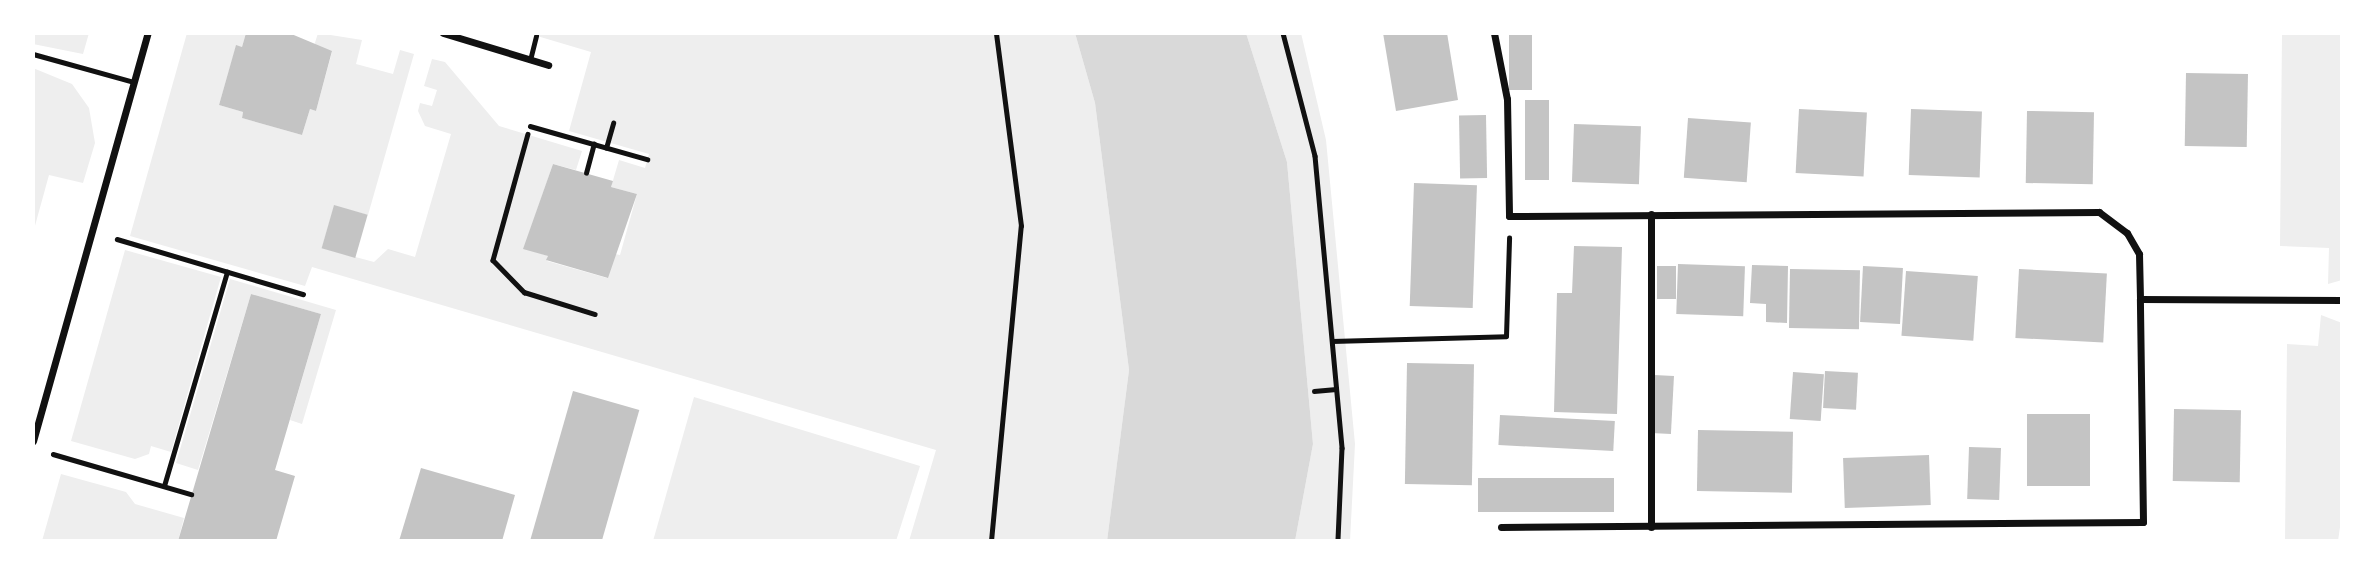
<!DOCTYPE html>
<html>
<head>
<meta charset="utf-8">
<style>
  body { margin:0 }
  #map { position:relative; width:2375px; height:574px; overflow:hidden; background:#fff; font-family:Georgia,serif }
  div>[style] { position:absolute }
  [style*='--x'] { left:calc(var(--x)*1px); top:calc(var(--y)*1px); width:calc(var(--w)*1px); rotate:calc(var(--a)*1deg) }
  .green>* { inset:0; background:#eee }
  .water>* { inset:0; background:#d9d9d9 }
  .building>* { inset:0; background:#c4c4c4; transform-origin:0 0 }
  .path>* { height:4.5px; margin:-2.25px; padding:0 2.25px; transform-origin:2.25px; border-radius:2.25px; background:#111 }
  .service>* { height:5px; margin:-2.5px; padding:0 2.5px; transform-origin:2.5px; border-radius:2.5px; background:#111 }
  .minor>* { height:7px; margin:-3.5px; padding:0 3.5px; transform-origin:3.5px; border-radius:3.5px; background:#111 }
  span { translate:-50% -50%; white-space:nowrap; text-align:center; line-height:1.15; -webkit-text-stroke:6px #fff; paint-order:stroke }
  .frame { position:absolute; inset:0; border:35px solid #fff; pointer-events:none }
</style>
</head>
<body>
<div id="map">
  <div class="green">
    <i style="clip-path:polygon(33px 33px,89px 33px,83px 54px,33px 44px)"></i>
    <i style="clip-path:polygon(187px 33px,246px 33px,242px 47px,236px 46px,219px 105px,243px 112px,242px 118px,302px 135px,310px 109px,316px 111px,332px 52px,314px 46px,318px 33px,362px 40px,356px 64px,393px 74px,400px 50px,414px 54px,368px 215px,334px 206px,322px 248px,374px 262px,388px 249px,415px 257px,451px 134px,425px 126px,418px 111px,420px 103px,432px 106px,437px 90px,424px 86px,432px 59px,445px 62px,499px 126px,582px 151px,576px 170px,553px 164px,524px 248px,548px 256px,547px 261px,607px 278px,615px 254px,620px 255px,637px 194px,611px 187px,619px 160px,645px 168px,649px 154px,569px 131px,591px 52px,527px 33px,1075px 33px,1095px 103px,1129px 370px,1107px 541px,909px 541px,936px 450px,312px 267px,305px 286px,130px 236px)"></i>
    <i style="clip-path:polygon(1246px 33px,1301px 33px,1326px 140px,1355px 444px,1350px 541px,1295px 541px,1313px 444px,1287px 162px)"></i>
    <i style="clip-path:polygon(2282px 33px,2342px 33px,2342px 280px,2328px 284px,2329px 248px,2280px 246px)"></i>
    <i style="clip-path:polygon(33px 68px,72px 84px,89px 108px,95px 143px,83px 183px,49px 175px,33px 233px)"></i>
    <i style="clip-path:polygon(125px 250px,221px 277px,171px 452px,151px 446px,149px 454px,135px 459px,71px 441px)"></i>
    <i style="clip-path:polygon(230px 279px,336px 310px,302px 424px,290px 420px,321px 314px,251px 294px,198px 470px,176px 463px)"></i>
    <i style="clip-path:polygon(2321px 315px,2342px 323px,2342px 513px,2338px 541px,2285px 541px,2287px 344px,2318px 346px)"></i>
    <i style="clip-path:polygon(694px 397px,920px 466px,896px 541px,653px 541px)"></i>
    <i style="clip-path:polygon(61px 474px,126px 492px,135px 504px,184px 518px,178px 541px,42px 541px)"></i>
  </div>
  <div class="water">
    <i style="clip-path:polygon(1075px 33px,1246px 33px,1287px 162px,1313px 444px,1295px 541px,1107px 541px,1129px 370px,1095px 103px)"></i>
  </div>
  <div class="building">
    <i style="clip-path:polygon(246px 33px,289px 33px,332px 51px,316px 111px,310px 109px,302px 135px,242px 118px,243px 112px,219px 105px,236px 45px,242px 47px)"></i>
    <i style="clip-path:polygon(1383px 33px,1447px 33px,1458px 100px,1396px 111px)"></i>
    <i style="left:1509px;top:33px;width:23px;height:57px"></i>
    <i style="left:2186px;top:73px;width:62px;height:73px;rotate:1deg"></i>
    <i style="left:1525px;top:100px;width:24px;height:80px"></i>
    <i style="left:1799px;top:109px;width:68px;height:64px;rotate:3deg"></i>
    <i style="left:1911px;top:109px;width:71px;height:66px;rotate:2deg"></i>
    <i style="left:2027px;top:111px;width:67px;height:72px;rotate:1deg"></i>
    <i style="left:1486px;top:115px;width:63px;height:27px;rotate:89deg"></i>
    <i style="left:1688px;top:118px;width:63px;height:60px;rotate:4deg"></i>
    <i style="left:1574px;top:124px;width:67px;height:58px;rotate:2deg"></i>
    <i style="clip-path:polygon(553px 164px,613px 181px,611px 187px,637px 194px,608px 278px,546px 260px,548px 256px,523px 249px)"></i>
    <i style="left:1414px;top:183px;width:63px;height:123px;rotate:2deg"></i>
    <i style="left:334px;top:205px;width:35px;height:45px;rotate:16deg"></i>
    <i style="clip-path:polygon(1574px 246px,1622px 247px,1617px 414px,1554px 412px,1557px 293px,1572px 293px)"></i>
    <i style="left:1678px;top:264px;width:67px;height:50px;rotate:2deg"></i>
    <i style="clip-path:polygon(1752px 265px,1788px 266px,1787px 323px,1766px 322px,1766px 304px,1750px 303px)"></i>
    <i style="left:1657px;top:266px;width:19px;height:33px"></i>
    <i style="left:1863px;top:266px;width:40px;height:56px;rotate:3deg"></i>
    <i style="left:1790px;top:269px;width:70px;height:59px;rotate:1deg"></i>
    <i style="left:2019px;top:269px;width:88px;height:69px;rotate:3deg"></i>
    <i style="left:1906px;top:271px;width:72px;height:65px;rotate:4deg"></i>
    <i style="clip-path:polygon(251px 294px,321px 314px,275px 470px,295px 476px,276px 541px,178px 541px)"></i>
    <i style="left:1407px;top:363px;width:67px;height:121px;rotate:1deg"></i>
    <i style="left:1825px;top:371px;width:33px;height:37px;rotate:3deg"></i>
    <i style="left:1793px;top:372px;width:31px;height:47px;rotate:4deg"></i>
    <i style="left:1654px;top:375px;width:20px;height:58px;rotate:3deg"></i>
    <i style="left:573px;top:391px;width:69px;height:156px;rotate:16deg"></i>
    <i style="left:2174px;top:409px;width:67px;height:72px;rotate:1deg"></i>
    <i style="left:2027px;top:414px;width:63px;height:72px"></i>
    <i style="left:1500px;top:415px;width:115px;height:30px;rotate:3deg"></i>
    <i style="left:1698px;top:430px;width:95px;height:61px;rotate:1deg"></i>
    <i style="left:1969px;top:447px;width:32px;height:52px;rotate:2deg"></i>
    <i style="left:1929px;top:455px;width:50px;height:86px;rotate:88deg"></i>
    <i style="clip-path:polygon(421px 468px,515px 495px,502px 541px,399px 541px)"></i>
    <i style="left:1614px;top:478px;width:34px;height:136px;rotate:90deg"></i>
  </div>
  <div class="path">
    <i style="--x:1283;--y:33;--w:127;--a:75.4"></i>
    <i style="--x:1315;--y:156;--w:293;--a:84.7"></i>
    <i style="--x:1342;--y:448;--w:93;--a:92.5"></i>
    <i style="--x:530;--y:126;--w:122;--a:15.8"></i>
    <i style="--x:528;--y:134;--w:131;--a:105.5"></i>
    <i style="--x:493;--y:260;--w:45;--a:45.9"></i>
    <i style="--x:524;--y:292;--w:74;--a:17.2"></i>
    <i style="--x:606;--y:148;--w:26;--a:-74"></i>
    <i style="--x:586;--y:173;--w:30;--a:-75"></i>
    <i style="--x:117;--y:239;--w:194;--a:16.5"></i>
    <i style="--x:1332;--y:341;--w:174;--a:-1.6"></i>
    <i style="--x:1506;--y:336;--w:98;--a:-88.2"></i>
    <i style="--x:1314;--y:391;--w:22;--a:-5"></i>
    <i style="--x:53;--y:454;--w:144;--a:16.2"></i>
    <i style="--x:164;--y:486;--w:223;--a:-73.6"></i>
    <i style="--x:991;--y:541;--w:316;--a:-84.6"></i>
    <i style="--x:1021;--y:226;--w:195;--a:-97.4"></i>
  </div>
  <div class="service">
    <i style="--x:33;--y:54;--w:105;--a:15.5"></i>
    <i style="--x:530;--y:60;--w:25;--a:-76"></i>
  </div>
  <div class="minor">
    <i style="--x:443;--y:33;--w:110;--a:16.9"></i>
    <i style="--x:1494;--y:33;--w:67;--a:78.9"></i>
    <i style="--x:1507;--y:99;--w:117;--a:89"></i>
    <i style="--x:1509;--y:216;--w:590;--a:-0.39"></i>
    <i style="--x:2099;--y:212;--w:35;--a:37"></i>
    <i style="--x:2127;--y:233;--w:24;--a:60"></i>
    <i style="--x:2139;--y:254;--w:45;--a:88.7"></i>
    <i style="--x:33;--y:441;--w:424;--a:-74.3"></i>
    <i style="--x:1501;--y:527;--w:642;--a:-0.45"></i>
    <i style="--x:2143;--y:522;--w:223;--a:-90.8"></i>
    <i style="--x:2140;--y:299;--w:202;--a:0.3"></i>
    <i style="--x:1651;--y:527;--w:313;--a:-90"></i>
  </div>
  <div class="frame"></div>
</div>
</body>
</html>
